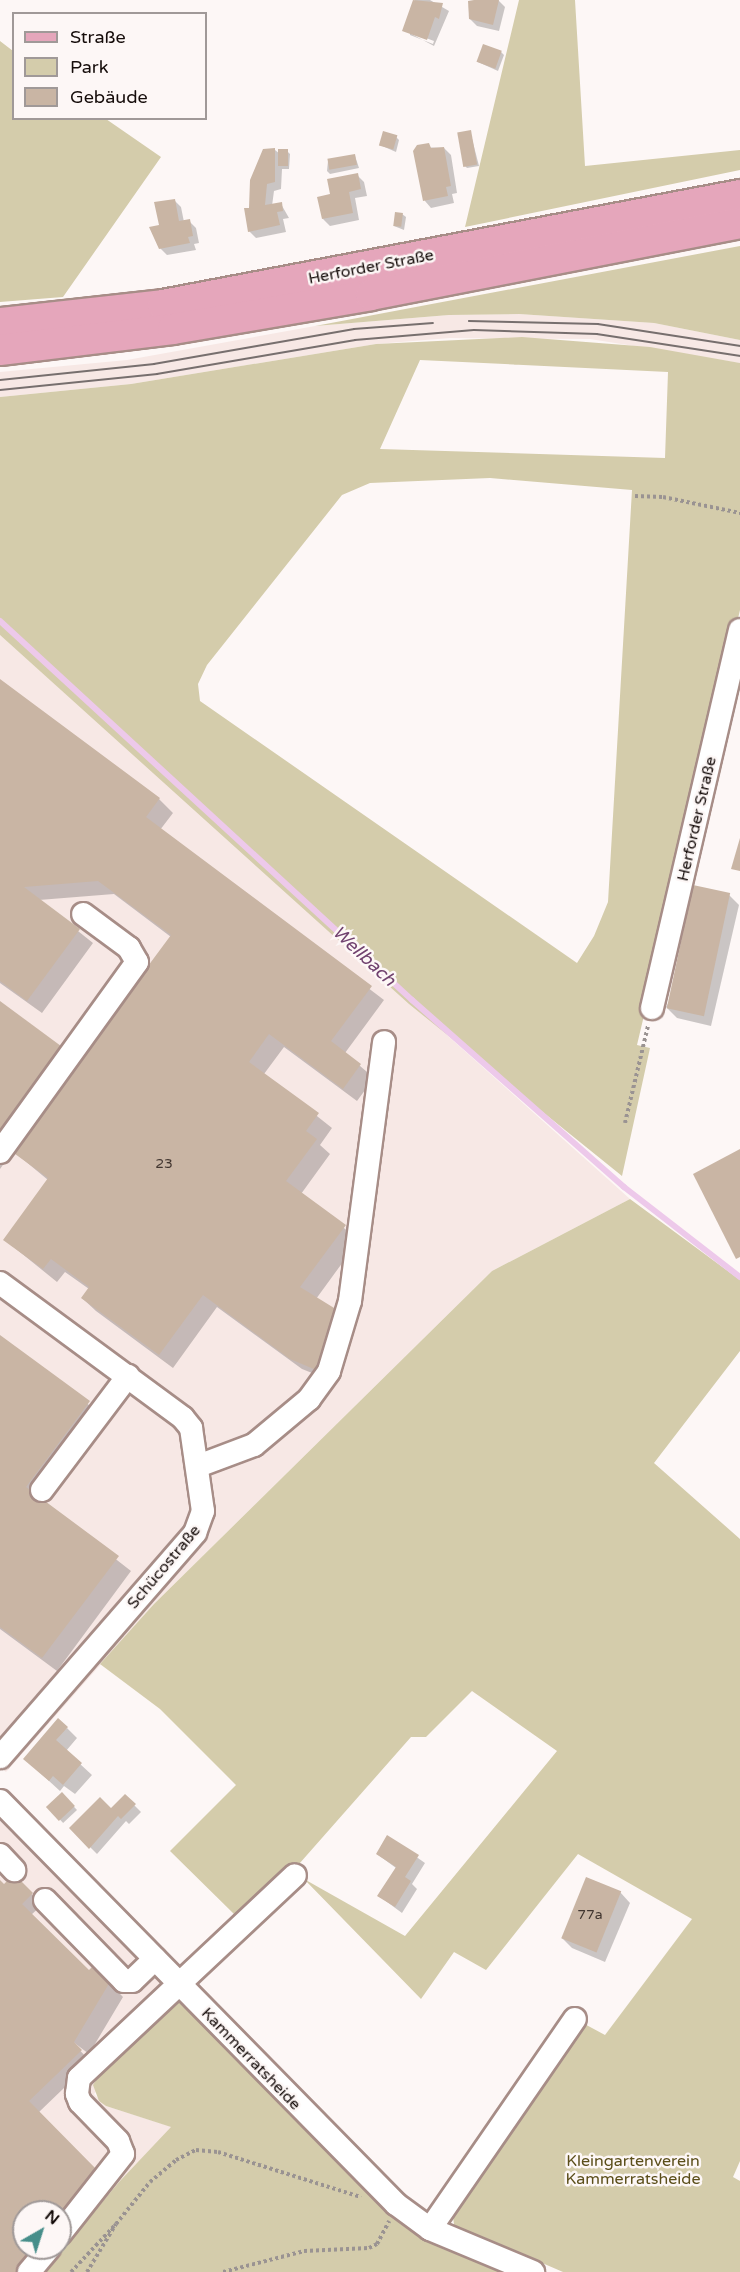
<!DOCTYPE html>
<html>
<head>
<meta charset="utf-8">
<style>
  body { margin:0 }
  #map { position:relative; width:740px; height:2272px; overflow:hidden; background:#fdf7f6; font-family:"Varela Round",sans-serif }
  div>[style] { position:absolute }
  [style*='--x'] { left:calc(var(--x)*1px); top:calc(var(--y)*1px); width:calc(var(--w)*1px); rotate:calc(var(--a)*1deg) }
  .built>* { inset:0; background:#f7e8e5 }
  .green>* { inset:0; background:#d4ccab }
  .shadow>* { inset:0; background:#0003; transform-origin:0 0 }
  .stream>* { height:6px; margin:-3px; padding:0 3px; transform-origin:3px; border-radius:3px; background:#edc9ea }
  .building>* { inset:0; background:#c9b5a4; transform-origin:0 0 }
  .path>* { height:4px; margin-top:-2px; transform-origin:0; background:repeating-linear-gradient(90deg,#9a9392 0 3px,transparent 0 6px) }
  .roads { filter:drop-shadow(2px 0 #a78d87) drop-shadow(-2px 0 #a78d87) drop-shadow(0 2px #a78d87) drop-shadow(0 -2px #a78d87) }
  .minor>* { height:22px; margin:-11px; padding:0 11px; transform-origin:11px; border-radius:11px; background:#fff }
  .major>* { height:30px; margin:-15px; padding:0 15px; transform-origin:15px; border-radius:15px; background:#e5a6bb }
  .tram>* { height:1.5px; margin:-0.75px; padding:0 0.75px; transform-origin:0.75px; border-radius:0.75px; background:#776f6e }
  span { translate:-50% -50%; white-space:nowrap; text-align:center; line-height:1.15; -webkit-text-stroke:5px #fdf7f6; paint-order:stroke }
  .number-label { font-size:14px; color:#423630 }
  .number-label span { -webkit-text-stroke-width:0 }
  .street-label { font-size:16px; color:#150c0a }
  .park-label { font-size:16px; color:#5b4e1a }
  .water-label { font-size:18px; color:#71426f; font-style:italic }
  .legend { position:absolute; left:12px; top:12px; width:195px; height:108px; box-sizing:border-box; background:#fdf7f6; border:2px solid #a09998; margin:0; padding:8px 10px; list-style:none; font-size:18px; color:#150c0a }
  .legend li { display:flex; align-items:center; gap:12px; height:30px }
  .legend b { width:30px; border:2px solid #a09998 }
  .north { position:absolute; left:12px; top:2200px; width:60px; height:60px; box-sizing:border-box; background:#fdf7f6; border:2px solid #a09998; border-radius:50%; rotate:39deg; font-size:16px; font-weight:700; line-height:24px; text-align:center; color:#150c0a }
  .north::after { content:''; display:block; margin:auto; width:21px; height:27px; background:#478e8a; clip-path:polygon(50% 0,100% 100%,50% 72%,0 100%) }
</style>
</head>
<body>
<div id="map">
  <div class="built">
    <i style="clip-path:polygon(519px 314px,654px 323px,740px 340px,740px 363px,590px 339px,450px 338px,376px 344px,131px 384px,0 397px,0 372px,127px 360px,315px 326px,449px 315px)"></i>
    <i style="clip-path:polygon(0 635px,630px 1199px,492px 1271px,154px 1604px,6px 1772px,0 1767px)"></i>
    <i style="clip-path:polygon(evenodd,0 1821px,178px 1998px,94px 2094px,106px 2106px,172px 2127px,119px 2182px,44px 2272px,0 2272px,0 1821px,24px 2212px,60px 2212px,60px 2248px,24px 2248px,24px 2212px)"></i>
  </div>
  <div class="green">
    <i style="clip-path:polygon(519px 0,575px 0,585px 166px,740px 150px,740px 170px,465px 227px)"></i>
    <i style="clip-path:polygon(0 41px,13px 51px,14px 118px,106px 119px,161px 157px,63px 297px,0 302px)"></i>
    <i style="clip-path:polygon(740px 246px,740px 340px,654px 323px,519px 314px,449px 315px,315px 326px)"></i>
    <i style="clip-path:polygon(evenodd,522px 337px,650px 347px,740px 363px,740px 610px,637px 1045px,650px 1048px,622px 1176px,409px 1004px,0 635px,0 397px,131px 384px,376px 344px,522px 337px,420px 360px,668px 372px,665px 458px,380px 449px,420px 360px,522px 337px,490px 478px,632px 490px,608px 902px,594px 936px,577px 963px,200px 701px,198px 684px,207px 665px,342px 495px,370px 483px,490px 478px)"></i>
    <i style="clip-path:polygon(630px 1199px,740px 1280px,740px 1351px,654px 1463px,740px 1539px,740px 2161px,733px 2177px,740px 2181px,740px 2272px,563px 2272px,454px 2225px,452px 2206px,579px 2021px,605px 2035px,692px 1919px,578px 1854px,486px 1970px,454px 1952px,421px 1999px,304px 1879px,405px 1936px,557px 1751px,472px 1691px,426px 1737px,411px 1737px,292px 1872px,179px 1970px,234px 1914px,170px 1851px,236px 1785px,160px 1709px,100px 1664px,154px 1604px,492px 1271px)"></i>
    <i style="clip-path:polygon(178px 1998px,372px 2194px,510px 2272px,44px 2272px,119px 2182px,171px 2127px,106px 2106px,99px 2101px,93px 2085px,102px 2071px)"></i>
  </div>
  <div class="shadow">
    <i style="clip-path:polygon(evenodd,415px 0,430px 0,449px 11px,434px 46px,404px 30px,415px 0,410px 32px,434px 41px,433px 44px,410px 35px,410px 32px)"></i>
    <i style="clip-path:polygon(475px 0,498px 0,505px 7px,499px 31px,477px 26px,470px 19px)"></i>
    <i style="clip-path:polygon(501px 52px,504px 55px,498px 71px,478px 62px)"></i>
    <i style="clip-path:polygon(470px 131px,479px 166px,467px 168px,464px 165px)"></i>
    <i style="clip-path:polygon(396px 137px,399px 140px,396px 152px,380px 145px)"></i>
    <i style="clip-path:polygon(418px 147px,444px 148px,451px 155px,457px 193px,452px 194px,454px 203px,431px 208px,425px 201px)"></i>
    <i style="clip-path:polygon(275px 150px,280px 154px,287px 151px,290px 154px,289px 169px,282px 169px,281px 189px,274px 191px,272px 206px,281px 204px,289px 218px,283px 219px,286px 232px,256px 238px,249px 231px,250px 209px)"></i>
    <i style="clip-path:polygon(355px 156px,359px 168px,330px 174px,327px 171px,328px 161px)"></i>
    <i style="clip-path:polygon(357px 175px,364px 182px,367px 196px,355px 198px,359px 220px,330px 226px,323px 219px,332px 195px)"></i>
    <i style="clip-path:polygon(174px 200px,181px 207px,184px 222px,189px 221px,196px 228px,199px 243px,194px 244px,196px 250px,167px 255px,160px 248px,160px 227px)"></i>
    <i style="clip-path:polygon(402px 214px,406px 217px,404px 230px,394px 226px)"></i>
    <i style="clip-path:polygon(0 681px,159px 799px,173px 813px,160px 830px,384px 1000px,345px 1053px,374px 1078px,357px 1101px,284px 1047px,264px 1074px,332px 1128px,320px 1145px,330px 1154px,301px 1194px,359px 1240px,316px 1299px,332px 1381px,302px 1369px,217px 1307px,173px 1368px,96px 1311px,82px 1298px,89px 1289px,65px 1272px,57px 1282px,5px 1240px,48px 1180px,13px 1151px,0 1169px,0 1003px,77px 1064px,171px 937px,114px 894px,39px 900px,93px 943px,42px 1013px,0 983px)"></i>
    <i style="clip-path:polygon(729px 895px,739px 905px,711px 1026px,677px 1018px,666px 1007px)"></i>
    <i style="clip-path:polygon(0 1337px,102px 1415px,40px 1500px,131px 1571px,57px 1671px,0 1629px)"></i>
    <i style="clip-path:polygon(67px 1728px,77px 1738px,66px 1751px,92px 1775px,75px 1794px,64px 1786px,60px 1791px,25px 1759px)"></i>
    <i style="left:62px;top:1794px;width:22px;height:19px;rotate:47deg"></i>
    <i style="clip-path:polygon(125px 1796px,141px 1812px,129px 1824px,126px 1821px,97px 1854px,71px 1828px,111px 1810px)"></i>
    <i style="clip-path:polygon(388px 1837px,425px 1863px,412px 1884px,417px 1889px,402px 1913px,379px 1896px,396px 1868px,377px 1854px)"></i>
    <i style="clip-path:polygon(14px 1876px,42px 1905px,31px 1915px,89px 1972px,94px 1967px,123px 1997px,89px 2054px,68px 2038px,91px 2062px,38px 2113px,60px 2212px,24px 2212px,24px 2248px,36px 2272px,0 2272px,0 1882px,4px 1886px)"></i>
    <i style="clip-path:polygon(620px 1892px,630px 1903px,605px 1962px,572px 1948px,562px 1938px)"></i>
  </div>
  <div class="stream">
    <i style="--x:0;--y:621;--w:560;--a:42.61"></i>
    <i style="--x:412;--y:1000;--w:283;--a:41.4"></i>
    <i style="--x:624;--y:1187;--w:147;--a:37.8"></i>
  </div>
  <div class="building">
    <i style="clip-path:polygon(413px 0,443px 3px,439px 19px,435px 17px,427px 40px,402px 31px)"></i>
    <i style="clip-path:polygon(474px 0,499px 0,493px 25px,469px 19px,468px 1px)"></i>
    <i style="left:483px;top:44px;width:20px;height:19px;rotate:20deg"></i>
    <i style="left:471px;top:130px;width:35px;height:14px;rotate:80deg"></i>
    <i style="left:383px;top:131px;width:15px;height:15px;rotate:16deg"></i>
    <i style="clip-path:polygon(429px 143px,431px 148px,444px 147px,451px 186px,446px 187px,448px 196px,423px 201px,413px 151px,417px 145px)"></i>
    <i style="clip-path:polygon(275px 148px,275px 182px,267px 184px,265px 205px,282px 202px,283px 211px,277px 212px,280px 225px,248px 232px,244px 208px,249px 208px,250px 180px,263px 149px)"></i>
    <i style="left:278px;top:149px;width:10px;height:17px"></i>
    <i style="left:355px;top:154px;width:11px;height:28px;rotate:80deg"></i>
    <i style="clip-path:polygon(358px 173px,361px 189px,349px 192px,353px 213px,322px 219px,317px 197px,330px 194px,327px 179px)"></i>
    <i style="clip-path:polygon(175px 199px,179px 221px,190px 219px,193px 236px,188px 237px,190px 243px,159px 249px,149px 227px,159px 225px,154px 202px)"></i>
    <i style="left:395px;top:212px;width:8px;height:14px;rotate:7deg"></i>
    <i style="clip-path:polygon(0 679px,160px 798px,146px 817px,372px 986px,331px 1041px,361px 1064px,343px 1089px,269px 1034px,249px 1062px,319px 1113px,306px 1131px,317px 1139px,286px 1181px,346px 1225px,300px 1287px,339px 1311px,321px 1372px,290px 1359px,203px 1295px,159px 1355px,81px 1298px,89px 1287px,51px 1259px,43px 1269px,3px 1240px,48px 1178px,11px 1151px,171px 935px,98px 881px,24px 887px,80px 929px,27px 1001px,0 981px)"></i>
    <i style="clip-path:polygon(740px 838px,740px 871px,731px 869px)"></i>
    <i style="left:693px;top:885px;width:38px;height:126px;rotate:12deg"></i>
    <i style="clip-path:polygon(0 1001px,65px 1049px,0 1137px)"></i>
    <i style="clip-path:polygon(740px 1149px,740px 1257px,736px 1259px,693px 1174px)"></i>
    <i style="clip-path:polygon(0 1335px,90px 1401px,26px 1487px,119px 1556px,42px 1658px,0 1627px)"></i>
    <i style="clip-path:polygon(58px 1718px,68px 1727px,56px 1740px,82px 1763px,63px 1785px,53px 1776px,49px 1781px,23px 1759px)"></i>
    <i style="left:62px;top:1792px;width:19px;height:22px;rotate:47deg"></i>
    <i style="clip-path:polygon(125px 1794px,136px 1804px,121px 1819px,118px 1816px,89px 1849px,69px 1828px,100px 1797px,111px 1808px)"></i>
    <i style="clip-path:polygon(387px 1835px,419px 1855px,405px 1877px,411px 1881px,395px 1907px,377px 1896px,396px 1867px,376px 1854px)"></i>
    <i style="clip-path:polygon(14px 1874px,33px 1893px,22px 1904px,89px 1970px,94px 1965px,110px 1982px,74px 2042px,82px 2050px,29px 2101px,99px 2172px,60px 2220px,60px 2212px,24px 2212px,24px 2248px,37px 2248px,17px 2272px,0 2272px,0 1880px,4px 1884px)"></i>
    <i style="left:586px;top:1877px;width:38px;height:66px;rotate:22deg"></i>
  </div>
  <div class="path">
    <i style="--x:635;--y:496;--w:28;--a:2"></i>
    <i style="--x:663;--y:497;--w:79;--a:11.7"></i>
    <i style="--x:625;--y:1123;--w:100;--a:-76.7"></i>
    <i style="--x:71;--y:2272;--w:63;--a:-46.9"></i>
    <i style="--x:87;--y:2272;--w:56;--a:-58.9"></i>
    <i style="--x:116;--y:2224;--w:54;--a:-51"></i>
    <i style="--x:150;--y:2182;--w:34;--a:-40"></i>
    <i style="--x:176;--y:2160;--w:22;--a:-27"></i>
    <i style="--x:196;--y:2150;--w:22;--a:5"></i>
    <i style="--x:218;--y:2152;--w:150;--a:17.5"></i>
    <i style="--x:223;--y:2272;--w:84;--a:-14.5"></i>
    <i style="--x:304;--y:2251;--w:65;--a:-2.6"></i>
    <i style="--x:369;--y:2248;--w:9;--a:-27"></i>
    <i style="--x:377;--y:2244;--w:26;--a:-62"></i>
  </div>
  <div class="roads">
    <div class="minor">
      <i style="--x:652;--y:1008;--w:388;--a:-76.9"></i>
      <i style="--x:0;--y:1152;--w:234;--a:-54.2"></i>
      <i style="--x:137;--y:962;--w:16;--a:-120"></i>
      <i style="--x:129;--y:948;--w:57;--a:-143.5"></i>
      <i style="--x:0;--y:1283;--w:227;--a:36.4"></i>
      <i style="--x:183;--y:1418;--w:13;--a:51"></i>
      <i style="--x:191;--y:1428;--w:84;--a:81.8"></i>
      <i style="--x:203;--y:1511;--w:23;--a:110"></i>
      <i style="--x:195;--y:1533;--w:297;--a:131"></i>
      <i style="--x:198;--y:1466;--w:60;--a:-20.6"></i>
      <i style="--x:254;--y:1445;--w:72;--a:-39.9"></i>
      <i style="--x:309;--y:1399;--w:34;--a:-54"></i>
      <i style="--x:329;--y:1371;--w:73;--a:-73.3"></i>
      <i style="--x:350;--y:1301;--w:261;--a:-82.5"></i>
      <i style="--x:42;--y:1490;--w:143;--a:-53"></i>
      <i style="--x:0;--y:1801;--w:565;--a:45.5"></i>
      <i style="--x:396;--y:2204;--w:42;--a:36.3"></i>
      <i style="--x:430;--y:2229;--w:112;--a:22.7"></i>
      <i style="--x:0;--y:1855;--w:21;--a:47"></i>
      <i style="--x:45;--y:1900;--w:113;--a:45.7"></i>
      <i style="--x:124;--y:1981;--w:8;--a:0"></i>
      <i style="--x:132;--y:1981;--w:32;--a:-44"></i>
      <i style="--x:430;--y:2229;--w:255;--a:-55.4"></i>
      <i style="--x:60;--y:2234;--w:102;--a:-51.8"></i>
      <i style="--x:123;--y:2154;--w:14;--a:-111"></i>
      <i style="--x:118;--y:2141;--w:54;--a:-134.3"></i>
      <i style="--x:80;--y:2102;--w:9;--a:-111"></i>
      <i style="--x:77;--y:2094;--w:16;--a:-83"></i>
      <i style="--x:79;--y:2078;--w:296;--a:-43.2"></i>
      <i style="--x:29;--y:2272;--w:31;--a:-50"></i>
    </div>
    <div class="major">
      <i style="--x:0;--y:323;--w:164;--a:-6.3"></i>
      <i style="--x:163;--y:305;--w:587;--a:-10.79"></i>
      <i style="--x:0;--y:350;--w:174;--a:-6.9"></i>
      <i style="--x:173;--y:329;--w:201;--a:-9.7"></i>
      <i style="--x:371;--y:295;--w:376;--a:-11"></i>
    </div>
  </div>
  <div class="tram">
    <i style="--x:469;--y:321;--w:129;--a:1.3"></i>
    <i style="--x:598;--y:324;--w:144;--a:8.8"></i>
    <i style="--x:0;--y:380;--w:155;--a:-5.9"></i>
    <i style="--x:154;--y:364;--w:203;--a:-9.9"></i>
    <i style="--x:354;--y:329;--w:79;--a:-4.3"></i>
    <i style="--x:0;--y:390;--w:158;--a:-5.8"></i>
    <i style="--x:157;--y:374;--w:201;--a:-9.7"></i>
    <i style="--x:355;--y:340;--w:119;--a:-4.8"></i>
    <i style="--x:474;--y:330;--w:123;--a:1.9"></i>
    <i style="--x:597;--y:334;--w:145;--a:8.7"></i>
  </div>
  <div class="number-label">
    <span style="left:164px;top:1164px">23</span>
    <span style="left:590px;top:1915px">77a</span>
  </div>
  <div class="street-label">
    <span style="left:371px;top:267px;rotate:-11deg">Herforder Straße</span>
    <span style="left:697px;top:819px;rotate:-77deg">Herforder Straße</span>
    <span style="left:164px;top:1567px;rotate:-50deg">Schücostraße</span>
    <span style="left:251px;top:2059px;rotate:46deg">Kammerratsheide</span>
  </div>
  <div class="park-label">
    <span style="left:633px;top:2170px">Kleingartenverein<br>Kammerratsheide</span>
  </div>
  <div class="water-label">
    <span style="left:364px;top:956px;rotate:43deg">Wellbach</span>
  </div>
  <ul class="legend">
  <li><b style="height:8px;background:#e5a6bb"></b>Straße</li>
  <li><b style="height:16px;background:#d4ccab"></b>Park</li>
  <li><b style="height:16px;background:#c9b5a4"></b>Gebäude</li>
  </ul>
  <div class="north">N</div>
</div>
</body>
</html>
